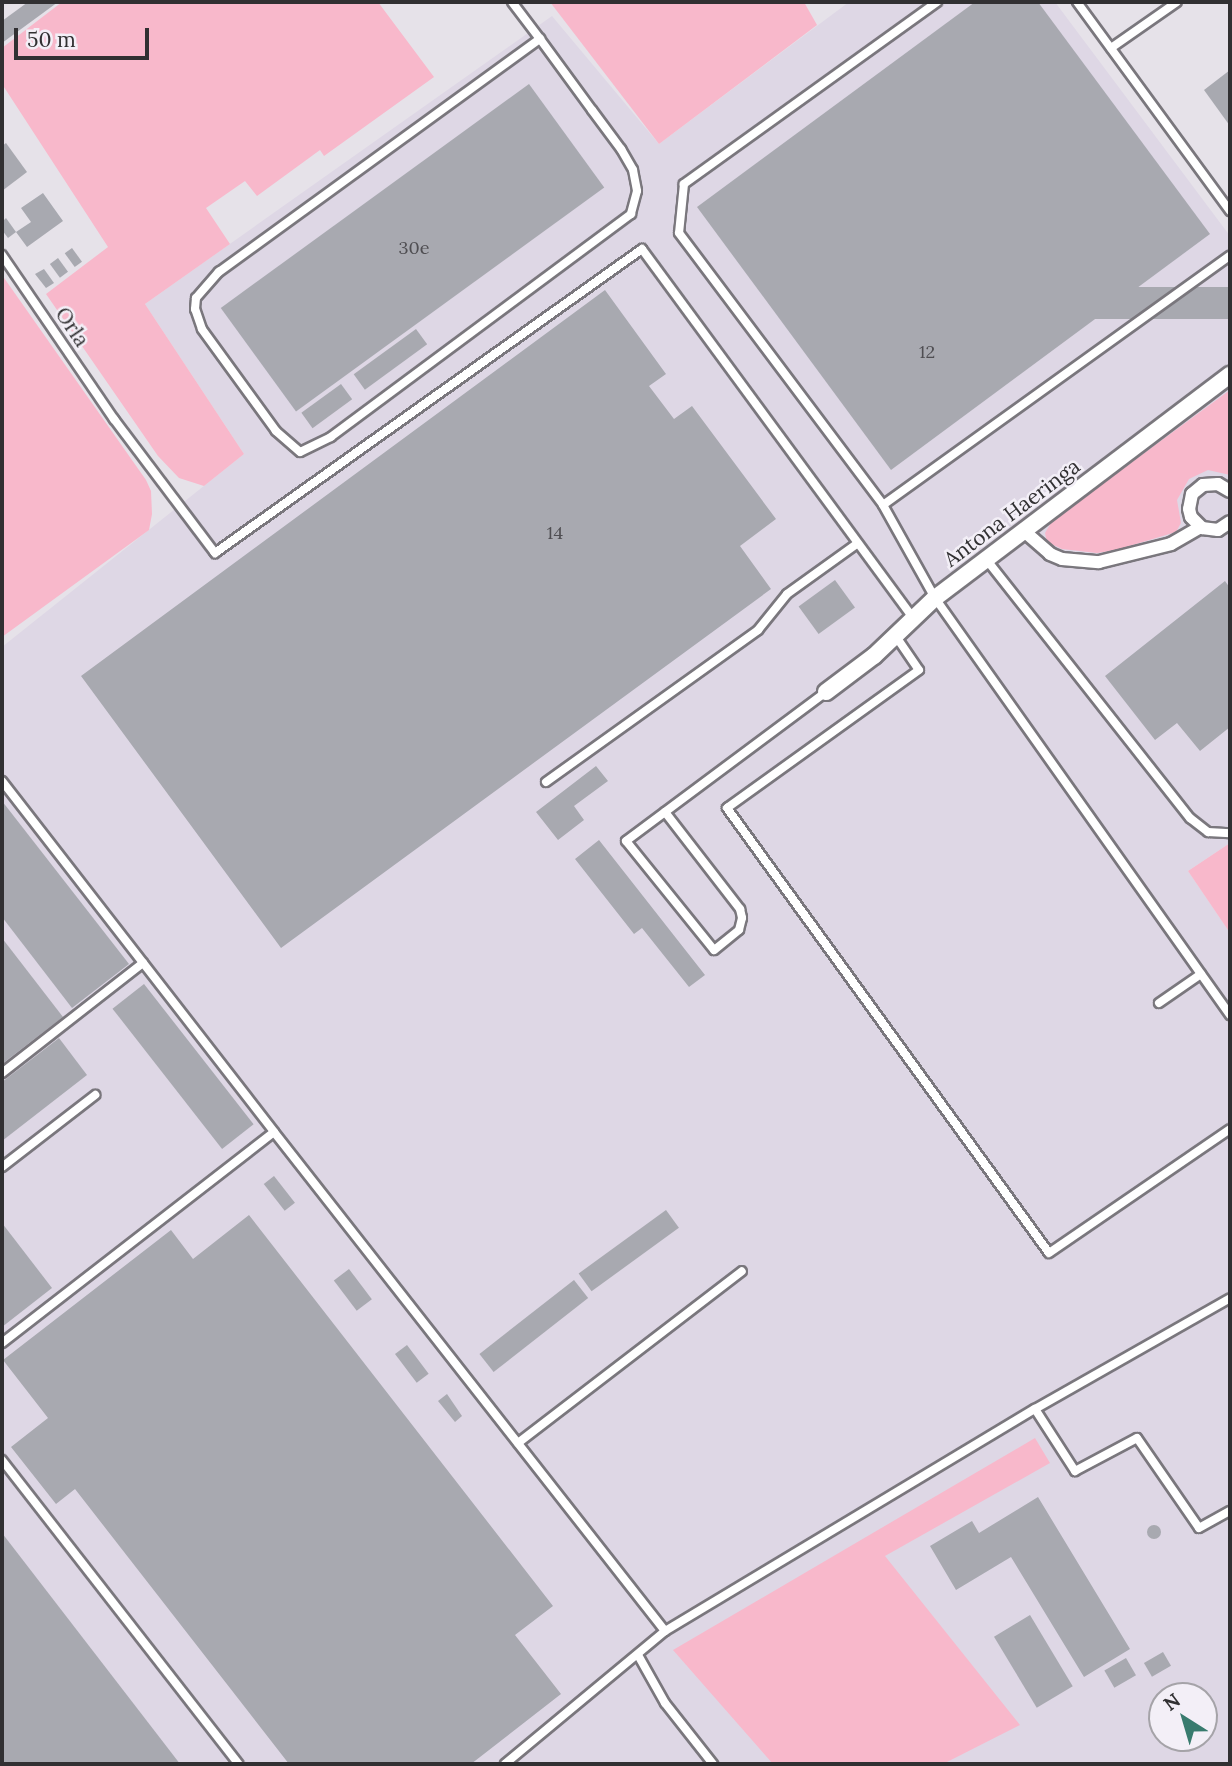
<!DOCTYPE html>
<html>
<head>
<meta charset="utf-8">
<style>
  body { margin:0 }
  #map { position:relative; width:1232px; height:1766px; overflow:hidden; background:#e6e2e9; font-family:Lora,serif }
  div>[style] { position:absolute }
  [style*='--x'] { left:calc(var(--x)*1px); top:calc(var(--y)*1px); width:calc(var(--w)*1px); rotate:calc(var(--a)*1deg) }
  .built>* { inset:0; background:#ded7e5 }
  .green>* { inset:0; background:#f8b8cb }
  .building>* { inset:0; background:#a8a9b0; transform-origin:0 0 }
  .round { border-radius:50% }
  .roads { filter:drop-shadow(2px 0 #7a777d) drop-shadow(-2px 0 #7a777d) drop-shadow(0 2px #7a777d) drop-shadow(0 -2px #7a777d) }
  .service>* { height:8px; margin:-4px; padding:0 4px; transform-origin:4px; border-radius:4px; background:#fff }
  .pedestrian>* { height:12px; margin:-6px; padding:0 6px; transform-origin:6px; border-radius:6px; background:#fff }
  .minor>* { height:16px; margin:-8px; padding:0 8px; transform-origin:8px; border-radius:8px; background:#fff }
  span { translate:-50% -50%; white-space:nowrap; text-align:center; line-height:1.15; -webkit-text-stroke:5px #f3eff7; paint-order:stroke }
  .number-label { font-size:18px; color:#4f4e52 }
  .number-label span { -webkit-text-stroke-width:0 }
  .street-label { font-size:21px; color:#313032 }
  .frame { position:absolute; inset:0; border:4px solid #313032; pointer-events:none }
  .north { position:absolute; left:1148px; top:1682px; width:70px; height:70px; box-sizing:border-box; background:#f3eff7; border:2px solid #a5a3a8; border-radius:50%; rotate:323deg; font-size:19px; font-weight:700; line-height:28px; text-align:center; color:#313032 }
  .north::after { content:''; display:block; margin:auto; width:24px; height:32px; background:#387b6e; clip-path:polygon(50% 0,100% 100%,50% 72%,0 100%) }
  .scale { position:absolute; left:14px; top:28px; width:135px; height:32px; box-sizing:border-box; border:4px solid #313032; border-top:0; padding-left:9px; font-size:21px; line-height:24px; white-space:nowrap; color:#313032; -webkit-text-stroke:5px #f3eff7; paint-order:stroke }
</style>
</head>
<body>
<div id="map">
  <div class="built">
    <i style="clip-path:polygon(evenodd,849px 2px,1055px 2px,1230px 236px,1230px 843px,1188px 871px,1230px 933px,1230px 1764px,2px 1764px,2px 647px,244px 454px,145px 304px,552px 16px,659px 144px,849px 2px,1162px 1696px,1204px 1696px,1204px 1738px,1162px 1738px,1162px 1696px)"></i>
  </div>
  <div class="green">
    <i style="clip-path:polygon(62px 2px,378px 2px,434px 77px,324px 156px,320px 150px,257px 196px,245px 181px,206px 208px,230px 244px,145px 304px,244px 454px,204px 486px,179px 478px,158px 456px,46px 294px,108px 247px,2px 84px,2px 48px)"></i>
    <i style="clip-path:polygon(550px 2px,804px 2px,817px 25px,659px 144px)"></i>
    <i style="clip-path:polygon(2px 275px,146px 480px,151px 491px,152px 514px,149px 530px,2px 637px)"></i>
    <i style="clip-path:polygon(1230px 390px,1230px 475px,1208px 470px,1189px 479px,1177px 500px,1181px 523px,1176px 532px,1116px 550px,1097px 553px,1062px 549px,1047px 542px,1045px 533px,1052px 521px)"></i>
    <i style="clip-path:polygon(1230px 843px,1230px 933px,1188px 871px)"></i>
    <i style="clip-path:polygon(1035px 1438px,1050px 1463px,885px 1556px,1020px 1725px,943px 1764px,773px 1764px,673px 1650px)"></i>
  </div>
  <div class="building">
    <i style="clip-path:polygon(28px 2px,58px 2px,2px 43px,2px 21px)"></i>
    <i style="clip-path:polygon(975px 2px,1038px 2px,1210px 234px,891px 470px,697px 207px)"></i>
    <i style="clip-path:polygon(1230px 70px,1230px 126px,1204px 90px)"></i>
    <i style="left:529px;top:84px;width:128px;height:381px;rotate:54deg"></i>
    <i style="clip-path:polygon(6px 143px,27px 172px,2px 191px,2px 146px)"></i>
    <i style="clip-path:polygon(43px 193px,63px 221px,27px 247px,16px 232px,31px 222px,21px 208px)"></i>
    <i style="clip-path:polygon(6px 218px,16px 232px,8px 238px,2px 230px,2px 222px)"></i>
    <i style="left:72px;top:248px;width:17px;height:9px;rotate:54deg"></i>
    <i style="left:58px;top:258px;width:17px;height:10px;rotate:54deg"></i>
    <i style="clip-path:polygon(44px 269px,54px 283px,46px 288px,35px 274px)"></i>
    <i style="left:1230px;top:287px;width:32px;height:382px;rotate:90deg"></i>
    <i style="clip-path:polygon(605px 290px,666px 374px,649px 386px,674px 419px,692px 406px,776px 519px,740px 546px,771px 589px,281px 948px,81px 676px)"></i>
    <i style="left:416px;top:329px;width:19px;height:77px;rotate:54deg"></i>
    <i style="left:341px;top:384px;width:19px;height:49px;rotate:54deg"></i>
    <i style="left:835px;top:580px;width:34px;height:45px;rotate:54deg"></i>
    <i style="clip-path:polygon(1225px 581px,1230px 588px,1230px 727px,1200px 751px,1177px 723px,1155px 740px,1105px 676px)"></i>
    <i style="clip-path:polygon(596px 766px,608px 781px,574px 806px,584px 820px,558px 840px,536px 812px)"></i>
    <i style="clip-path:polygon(2px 801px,129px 964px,72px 1008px,2px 917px)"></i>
    <i style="clip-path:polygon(599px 840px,705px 975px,689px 987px,642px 928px,634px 934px,575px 859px)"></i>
    <i style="clip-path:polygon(2px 938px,63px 1017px,2px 1064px)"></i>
    <i style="left:144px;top:984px;width:178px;height:40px;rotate:52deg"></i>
    <i style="clip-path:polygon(59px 1038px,87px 1075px,2px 1141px,2px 1082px)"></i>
    <i style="left:274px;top:1176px;width:34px;height:13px;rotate:52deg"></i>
    <i style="left:666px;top:1210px;width:22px;height:108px;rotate:54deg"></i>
    <i style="clip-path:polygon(249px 1215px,553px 1606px,515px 1635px,561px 1694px,471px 1764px,289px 1764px,75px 1489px,56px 1504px,11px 1447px,48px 1418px,3px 1360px,171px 1230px,193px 1259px)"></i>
    <i style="clip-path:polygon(2px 1223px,52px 1288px,2px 1327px)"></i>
    <i style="left:349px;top:1269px;width:38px;height:19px;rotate:53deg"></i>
    <i style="left:574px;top:1280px;width:23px;height:120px;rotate:52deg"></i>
    <i style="left:407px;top:1345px;width:36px;height:15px;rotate:53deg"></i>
    <i style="clip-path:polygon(447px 1394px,462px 1416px,455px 1422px,438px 1401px)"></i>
    <i style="clip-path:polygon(1038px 1497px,1130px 1649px,1084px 1677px,1011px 1557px,956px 1590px,930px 1546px,972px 1521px,979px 1533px)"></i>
    <i class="round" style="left:1147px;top:1525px;width:14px;height:14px"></i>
    <i style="clip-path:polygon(2px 1533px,177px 1760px,180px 1764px,2px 1764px)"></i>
    <i style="left:1030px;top:1615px;width:83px;height:42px;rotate:59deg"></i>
    <i style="left:1163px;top:1652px;width:16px;height:22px;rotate:60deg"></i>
    <i style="left:1126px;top:1658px;width:20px;height:25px;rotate:60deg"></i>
  </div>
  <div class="roads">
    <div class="service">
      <i style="--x:512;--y:2;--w:46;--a:52.9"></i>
      <i style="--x:540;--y:39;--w:88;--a:53.8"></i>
      <i style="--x:592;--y:110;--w:49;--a:53.4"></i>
      <i style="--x:621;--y:149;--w:24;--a:60"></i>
      <i style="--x:633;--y:170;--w:21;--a:79"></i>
      <i style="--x:637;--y:191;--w:24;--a:105"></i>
      <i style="--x:631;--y:214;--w:374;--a:143.4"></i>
      <i style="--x:331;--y:437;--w:34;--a:154"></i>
      <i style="--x:300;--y:452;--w:32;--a:-139"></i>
      <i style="--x:276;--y:431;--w:126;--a:-126"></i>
      <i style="--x:202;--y:329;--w:21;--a:-109"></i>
      <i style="--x:195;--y:309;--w:11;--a:-85"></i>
      <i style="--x:196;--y:298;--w:35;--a:-49"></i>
      <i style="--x:219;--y:272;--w:397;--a:-36"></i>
      <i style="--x:937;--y:2;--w:312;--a:144.3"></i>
      <i style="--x:684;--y:184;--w:49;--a:95.8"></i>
      <i style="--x:679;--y:233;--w:340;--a:53.1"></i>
      <i style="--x:883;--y:505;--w:107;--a:60.8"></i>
      <i style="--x:935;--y:598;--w:511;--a:54.72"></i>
      <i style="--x:1077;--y:2;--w:259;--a:53.8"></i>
      <i style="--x:1111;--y:48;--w:80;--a:-34.9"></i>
      <i style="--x:2;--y:255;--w:199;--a:55.7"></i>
      <i style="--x:114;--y:419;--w:168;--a:53"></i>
      <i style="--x:215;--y:553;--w:524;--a:-35.45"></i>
      <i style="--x:642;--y:249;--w:456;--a:53.7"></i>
      <i style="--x:883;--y:505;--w:427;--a:-35.7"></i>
      <i style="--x:986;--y:559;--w:330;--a:51.8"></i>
      <i style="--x:1190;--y:818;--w:23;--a:38"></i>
      <i style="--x:1208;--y:832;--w:22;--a:3"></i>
      <i style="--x:895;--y:635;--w:42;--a:55.6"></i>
      <i style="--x:919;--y:670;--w:236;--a:144.3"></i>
      <i style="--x:727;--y:808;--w:549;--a:54.11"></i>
      <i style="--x:1049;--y:1253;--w:219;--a:-34.4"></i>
      <i style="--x:2;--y:781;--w:444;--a:52.2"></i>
      <i style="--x:546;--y:782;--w:261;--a:-35.6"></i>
      <i style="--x:758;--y:630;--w:46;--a:-51.1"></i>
      <i style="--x:787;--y:594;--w:87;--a:-35.7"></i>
      <i style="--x:665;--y:812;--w:123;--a:52.3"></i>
      <i style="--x:740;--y:909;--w:9;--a:77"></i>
      <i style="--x:742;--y:918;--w:12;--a:104"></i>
      <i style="--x:739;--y:930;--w:32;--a:141"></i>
      <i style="--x:714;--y:950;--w:140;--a:-128.9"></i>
      <i style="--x:626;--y:841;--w:249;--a:-36.7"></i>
      <i style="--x:1159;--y:1003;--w:51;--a:-34.6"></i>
      <i style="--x:2;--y:1073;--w:179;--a:-38"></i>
      <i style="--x:2;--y:1167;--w:118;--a:-37.7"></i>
      <i style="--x:2;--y:1343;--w:344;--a:-37.8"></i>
      <i style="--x:274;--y:1132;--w:634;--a:51.92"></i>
      <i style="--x:665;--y:1631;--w:208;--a:140.3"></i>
      <i style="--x:1035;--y:1409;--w:74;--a:57.2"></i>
      <i style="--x:1075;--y:1471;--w:70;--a:-28"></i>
      <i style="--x:1137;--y:1438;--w:109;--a:55.4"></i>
      <i style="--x:1199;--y:1528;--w:35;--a:-29"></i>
      <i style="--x:518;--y:1443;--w:282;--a:-37.5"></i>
      <i style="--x:2;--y:1460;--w:385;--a:52.1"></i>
      <i style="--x:665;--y:1631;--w:431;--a:-31"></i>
      <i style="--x:1035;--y:1409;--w:224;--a:-29.6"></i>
      <i style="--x:638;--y:1655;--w:55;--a:60.6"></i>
      <i style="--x:665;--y:1703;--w:78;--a:51.8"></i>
    </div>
    <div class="pedestrian">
      <i style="--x:1230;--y:491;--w:14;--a:-150"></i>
      <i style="--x:1218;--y:484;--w:15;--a:176"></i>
      <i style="--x:1203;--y:485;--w:14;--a:141"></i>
      <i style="--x:1192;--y:494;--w:15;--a:101"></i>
      <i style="--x:1189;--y:509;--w:8;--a:76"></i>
      <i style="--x:1191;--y:517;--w:16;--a:45"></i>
      <i style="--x:1202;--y:528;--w:16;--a:7"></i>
      <i style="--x:1218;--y:530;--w:14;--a:-34"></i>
      <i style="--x:1024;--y:531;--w:35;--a:41"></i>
      <i style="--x:1050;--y:554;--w:13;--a:23"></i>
      <i style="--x:1062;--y:559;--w:37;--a:5"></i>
      <i style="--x:1099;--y:562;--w:74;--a:-14"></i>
      <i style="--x:1171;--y:544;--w:34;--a:-30"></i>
    </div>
    <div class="minor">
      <i style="--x:826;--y:692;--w:60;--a:-36.9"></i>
      <i style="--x:874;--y:656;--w:84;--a:-43.6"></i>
      <i style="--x:935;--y:598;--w:370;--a:-37.1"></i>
    </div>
  </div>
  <div class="number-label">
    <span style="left:414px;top:248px">30e</span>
    <span style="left:927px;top:352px">12</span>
    <span style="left:555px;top:533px">14</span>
  </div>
  <div class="street-label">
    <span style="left:72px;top:327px;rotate:56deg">Orla</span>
    <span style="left:1012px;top:513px;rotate:-37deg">Antona Haeringa</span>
  </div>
  <div class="frame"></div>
  <div class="north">N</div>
  <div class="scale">50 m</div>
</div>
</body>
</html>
